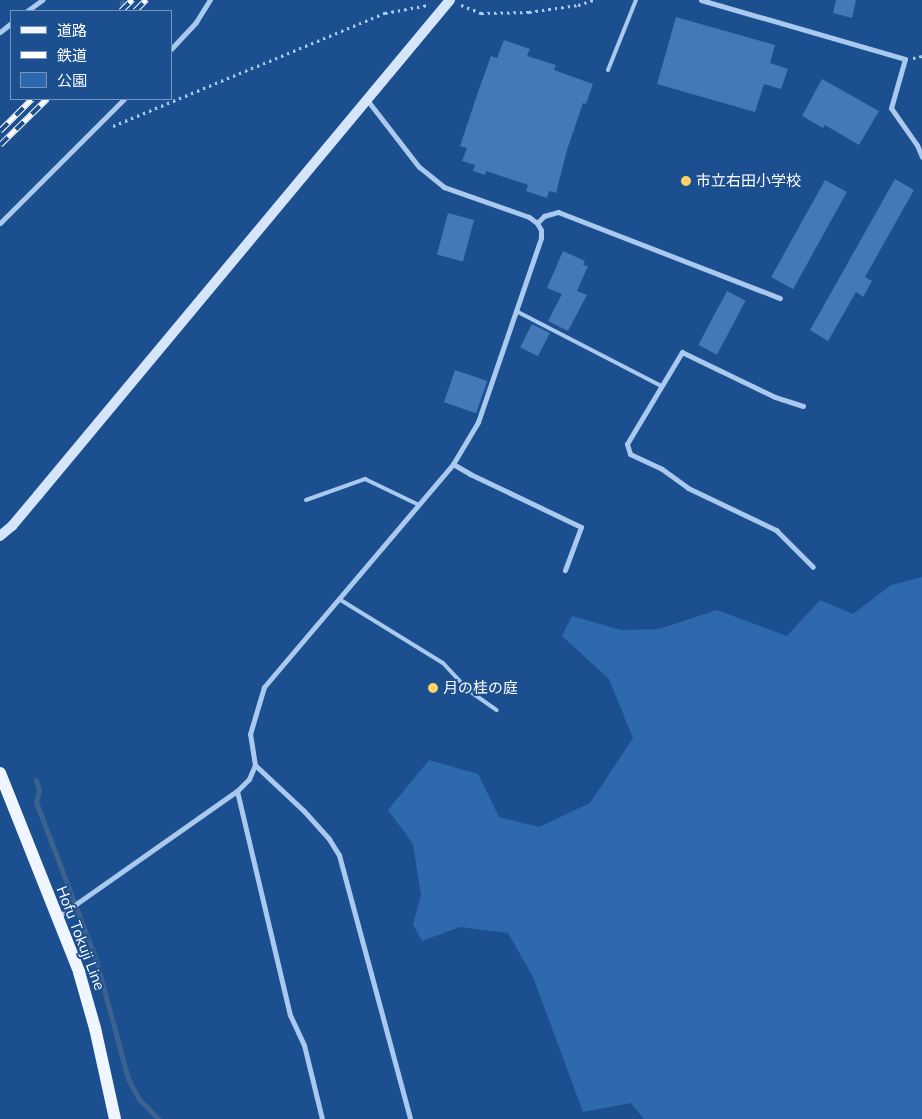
<!DOCTYPE html>
<html>
<head>
<meta charset="utf-8">
<style>
  body { margin:0 }
  #map { position:relative; width:922px; height:1119px; overflow:hidden; background:#1b4f8f; font-family:Mulish,"Noto Sans JP",sans-serif }
  div>[style] { position:absolute }
  [style*='--x'] { left:calc(var(--x)*1px); top:calc(var(--y)*1px); width:calc(var(--w)*1px); rotate:calc(var(--a)*1deg) }
  .green>* { inset:0; background:#2e69ad }
  .stream>* { height:5px; margin:-2.5px; padding:0 2.5px; transform-origin:2.5px; border-radius:2.5px; background:#3c6290 }
  .building>* { inset:0; background:#4478b7; transform-origin:0 0 }
  .street-tunnel>* { height:5px; margin-top:-2.5px; transform-origin:0; background:repeating-linear-gradient(90deg,#3d69a0 0 5px,transparent 0 7.5px) }
  .path>* { height:3px; margin-top:-1.5px; transform-origin:0; background:repeating-linear-gradient(90deg,#a9c9ee 0 2.5px,transparent 0 6.5px) }
  .lane>* { height:4px; margin:-2px; padding:0 2px; transform-origin:2px; border-radius:2px; background:#a9c9ee }
  .street>* { height:5px; margin:-2.5px; padding:0 2.5px; transform-origin:2.5px; border-radius:2.5px; background:#a9c9ee }
  .secondary>* { height:10px; margin:-5px; padding:0 5px; transform-origin:5px; border-radius:5px; background:#d6e6fa }
  .primary>* { height:12px; margin:-6px; padding:0 6px; transform-origin:6px; border-radius:6px; background:#f0f6ff }
  .rail>* { height:5.5px; margin-top:-2.75px; transform-origin:0; background:repeating-linear-gradient(90deg,#1b4f8f 0 11px,#fff 0 22px); box-sizing:border-box; border-block:1px solid #fff }
  .dots>* { width:14px; height:14px; translate:-50% -50%; box-sizing:border-box; border:2px solid #1b4f8f; border-radius:50% }
  span { translate:-50% -50%; white-space:nowrap; text-align:center; line-height:1.15; -webkit-text-stroke:4px #1b4f8f; paint-order:stroke }
  .poi-label { font-size:15px; color:#fff }
  .left { translate:0 -50%; text-align:left }
  .street-label { font-size:15px; color:#fff }
  .legend { position:absolute; left:10px; top:10px; width:162px; height:90px; box-sizing:border-box; background:#1b4f8f; border:1px solid #7695bc; margin:0; padding:6px 9px; list-style:none; font-size:15px; color:#fff }
  .legend li { display:flex; align-items:center; gap:10px; height:25px }
  .legend b { width:25px; border:1px solid #7695bc }
</style>
</head>
<body>
<div id="map">
  <div class="green">
    <i style="clip-path:polygon(922px 577px,922px 1119px,644px 1119px,631px 1103px,583px 1112px,533px 977px,508px 933px,460px 927px,422px 941px,413px 924px,421px 895px,413px 844px,388px 810px,429px 760px,478px 774px,499px 817px,539px 827px,590px 803px,633px 738px,609px 679px,562px 636px,572px 616px,621px 630px,659px 629px,717px 610px,787px 636px,820px 600px,853px 614px,891px 585px)"></i>
  </div>
  <div class="stream">
    <i style="--x:36;--y:780;--w:10;--a:73"></i>
    <i style="--x:39;--y:790;--w:12;--a:104"></i>
    <i style="--x:36;--y:802;--w:169;--a:69.2"></i>
    <i style="--x:96;--y:960;--w:123;--a:74.9"></i>
    <i style="--x:128;--y:1079;--w:23;--a:61"></i>
    <i style="--x:139;--y:1099;--w:28;--a:46"></i>
  </div>
  <div class="building">
    <i style="clip-path:polygon(836px 0,856px 0,852px 18px,833px 13px)"></i>
    <i style="clip-path:polygon(676px 17px,775px 45px,770px 63px,788px 69px,781px 89px,764px 84px,755px 112px,657px 84px)"></i>
    <i style="clip-path:polygon(504px 40px,530px 49px,527px 56px,556px 65px,554px 70px,593px 84px,586px 104px,583px 103px,567px 150px,556px 193px,549px 191px,547px 198px,526px 191px,528px 185px,486px 171px,485px 175px,473px 171px,475px 165px,462px 161px,467px 148px,460px 146px,478px 92px,491px 56px,497px 58px)"></i>
    <i style="clip-path:polygon(822px 79px,879px 111px,859px 145px,825px 125px,823px 128px,802px 116px)"></i>
    <i style="clip-path:polygon(895px 179px,914px 190px,865px 277px,872px 281px,863px 297px,856px 292px,828px 341px,810px 330px)"></i>
    <i style="left:825px;top:180px;width:25px;height:111px;rotate:29deg"></i>
    <i style="left:448px;top:213px;width:27px;height:43px;rotate:15deg"></i>
    <i style="clip-path:polygon(563px 251px,585px 261px,583px 265px,588px 266px,577px 291px,587px 295px,568px 331px,548px 321px,562px 294px,547px 288px)"></i>
    <i style="left:727px;top:291px;width:21px;height:61px;rotate:28deg"></i>
    <i style="left:532px;top:324px;width:20px;height:26px;rotate:27deg"></i>
    <i style="left:455px;top:370px;width:34px;height:34px;rotate:19deg"></i>
  </div>
  <div class="street-tunnel">
    <i style="--x:122;--y:0;--w:11;--a:85"></i>
  </div>
  <div class="path">
    <i style="--x:461;--y:5;--w:22;--a:22"></i>
    <i style="--x:481;--y:13;--w:48;--a:-1.2"></i>
    <i style="--x:529;--y:12;--w:49;--a:-8.1"></i>
    <i style="--x:578;--y:5;--w:16;--a:-18"></i>
    <i style="--x:913;--y:58;--w:9;--a:-13"></i>
    <i style="--x:113;--y:126;--w:295;--a:-22.6"></i>
    <i style="--x:385;--y:13;--w:44;--a:-10.5"></i>
  </div>
  <div class="lane">
    <i style="--x:608;--y:70;--w:75;--a:-68.2"></i>
    <i style="--x:516;--y:311;--w:163;--a:27.3"></i>
    <i style="--x:306;--y:500;--w:63;--a:-19.6"></i>
    <i style="--x:365;--y:479;--w:60;--a:25.7"></i>
    <i style="--x:339;--y:599;--w:122;--a:31.6"></i>
    <i style="--x:443;--y:663;--w:37;--a:47"></i>
    <i style="--x:468;--y:690;--w:35;--a:35"></i>
  </div>
  <div class="street">
    <i style="--x:701;--y:0;--w:212;--a:16.1"></i>
    <i style="--x:905;--y:59;--w:51;--a:105.9"></i>
    <i style="--x:891;--y:108;--w:45;--a:54.9"></i>
    <i style="--x:917;--y:145;--w:13;--a:67"></i>
    <i style="--x:27;--y:11;--w:19;--a:-36"></i>
    <i style="--x:0;--y:32;--w:14;--a:-39"></i>
    <i style="--x:171;--y:49;--w:37;--a:-47"></i>
    <i style="--x:196;--y:22;--w:26;--a:-58"></i>
    <i style="--x:0;--y:223;--w:175;--a:-45"></i>
    <i style="--x:537;--y:223;--w:10;--a:-45"></i>
    <i style="--x:544;--y:216;--w:15;--a:-16"></i>
    <i style="--x:558;--y:212;--w:238;--a:21.2"></i>
    <i style="--x:803;--y:406;--w:29;--a:-162"></i>
    <i style="--x:775;--y:397;--w:103;--a:-154.2"></i>
    <i style="--x:682;--y:352;--w:107;--a:120.9"></i>
    <i style="--x:627;--y:444;--w:10;--a:73"></i>
    <i style="--x:630;--y:454;--w:35;--a:25"></i>
    <i style="--x:662;--y:469;--w:32;--a:36"></i>
    <i style="--x:688;--y:488;--w:98;--a:25.5"></i>
    <i style="--x:776;--y:530;--w:52;--a:45"></i>
    <i style="--x:453;--y:464;--w:20;--a:30"></i>
    <i style="--x:470;--y:474;--w:123;--a:25.5"></i>
    <i style="--x:581;--y:527;--w:46;--a:110.4"></i>
    <i style="--x:255;--y:765;--w:67;--a:43.2"></i>
    <i style="--x:304;--y:811;--w:38;--a:48"></i>
    <i style="--x:329;--y:839;--w:19;--a:58"></i>
    <i style="--x:339;--y:855;--w:273;--a:74.9"></i>
    <i style="--x:237;--y:791;--w:230;--a:76.7"></i>
    <i style="--x:290;--y:1015;--w:33;--a:65"></i>
    <i style="--x:304;--y:1045;--w:76;--a:76.3"></i>
    <i style="--x:59;--y:916;--w:218;--a:-35.1"></i>
    <i style="--x:237;--y:791;--w:17;--a:-45"></i>
    <i style="--x:249;--y:779;--w:15;--a:-67"></i>
    <i style="--x:255;--y:765;--w:31;--a:-99"></i>
    <i style="--x:250;--y:734;--w:49;--a:-73.4"></i>
    <i style="--x:264;--y:687;--w:292;--a:-49.7"></i>
    <i style="--x:453;--y:464;--w:49;--a:-59.2"></i>
    <i style="--x:478;--y:422;--w:194;--a:-71.1"></i>
    <i style="--x:541;--y:238;--w:8;--a:-90"></i>
    <i style="--x:541;--y:230;--w:8;--a:-120"></i>
    <i style="--x:537;--y:223;--w:10;--a:-143"></i>
    <i style="--x:529;--y:217;--w:90;--a:-160.6"></i>
    <i style="--x:444;--y:187;--w:32;--a:-141"></i>
    <i style="--x:419;--y:167;--w:85;--a:-127.8"></i>
  </div>
  <div class="secondary">
    <i style="--x:0;--y:536;--w:16;--a:-40"></i>
    <i style="--x:12;--y:526;--w:40;--a:-50"></i>
    <i style="--x:38;--y:495;--w:644;--a:-50.23"></i>
  </div>
  <div class="primary">
    <i style="--x:0;--y:773;--w:214;--a:68.3"></i>
    <i style="--x:79;--y:972;--w:58;--a:74.1"></i>
    <i style="--x:95;--y:1028;--w:93;--a:77.6"></i>
  </div>
  <div class="rail">
    <i style="--x:121;--y:11;--w:16;--a:-45"></i>
    <i style="--x:135;--y:11;--w:16;--a:-45"></i>
    <i style="--x:0;--y:131;--w:45;--a:-45"></i>
    <i style="--x:0;--y:145;--w:66;--a:-44.4"></i>
  </div>
  <div class="dots">
    <i style="left:686px;top:181px;background:#ffd166"></i>
    <i style="left:433px;top:688px;background:#ffd166"></i>
  </div>
  <div class="poi-label">
    <span class="left" style="left:696px;top:181px">市立右田小学校</span>
    <span class="left" style="left:443px;top:688px">月の桂の庭</span>
  </div>
  <div class="street-label">
    <span style="left:81px;top:938px;rotate:69deg">Hofu Tokuji Line</span>
  </div>
  <ul class="legend">
  <li><b style="height:6px;background:#f0f6ff"></b>道路</li>
  <li><b style="height:6px;background:#fff"></b>鉄道</li>
  <li><b style="height:14px;background:#2e69ad"></b>公園</li>
  </ul>
</div>
</body>
</html>
